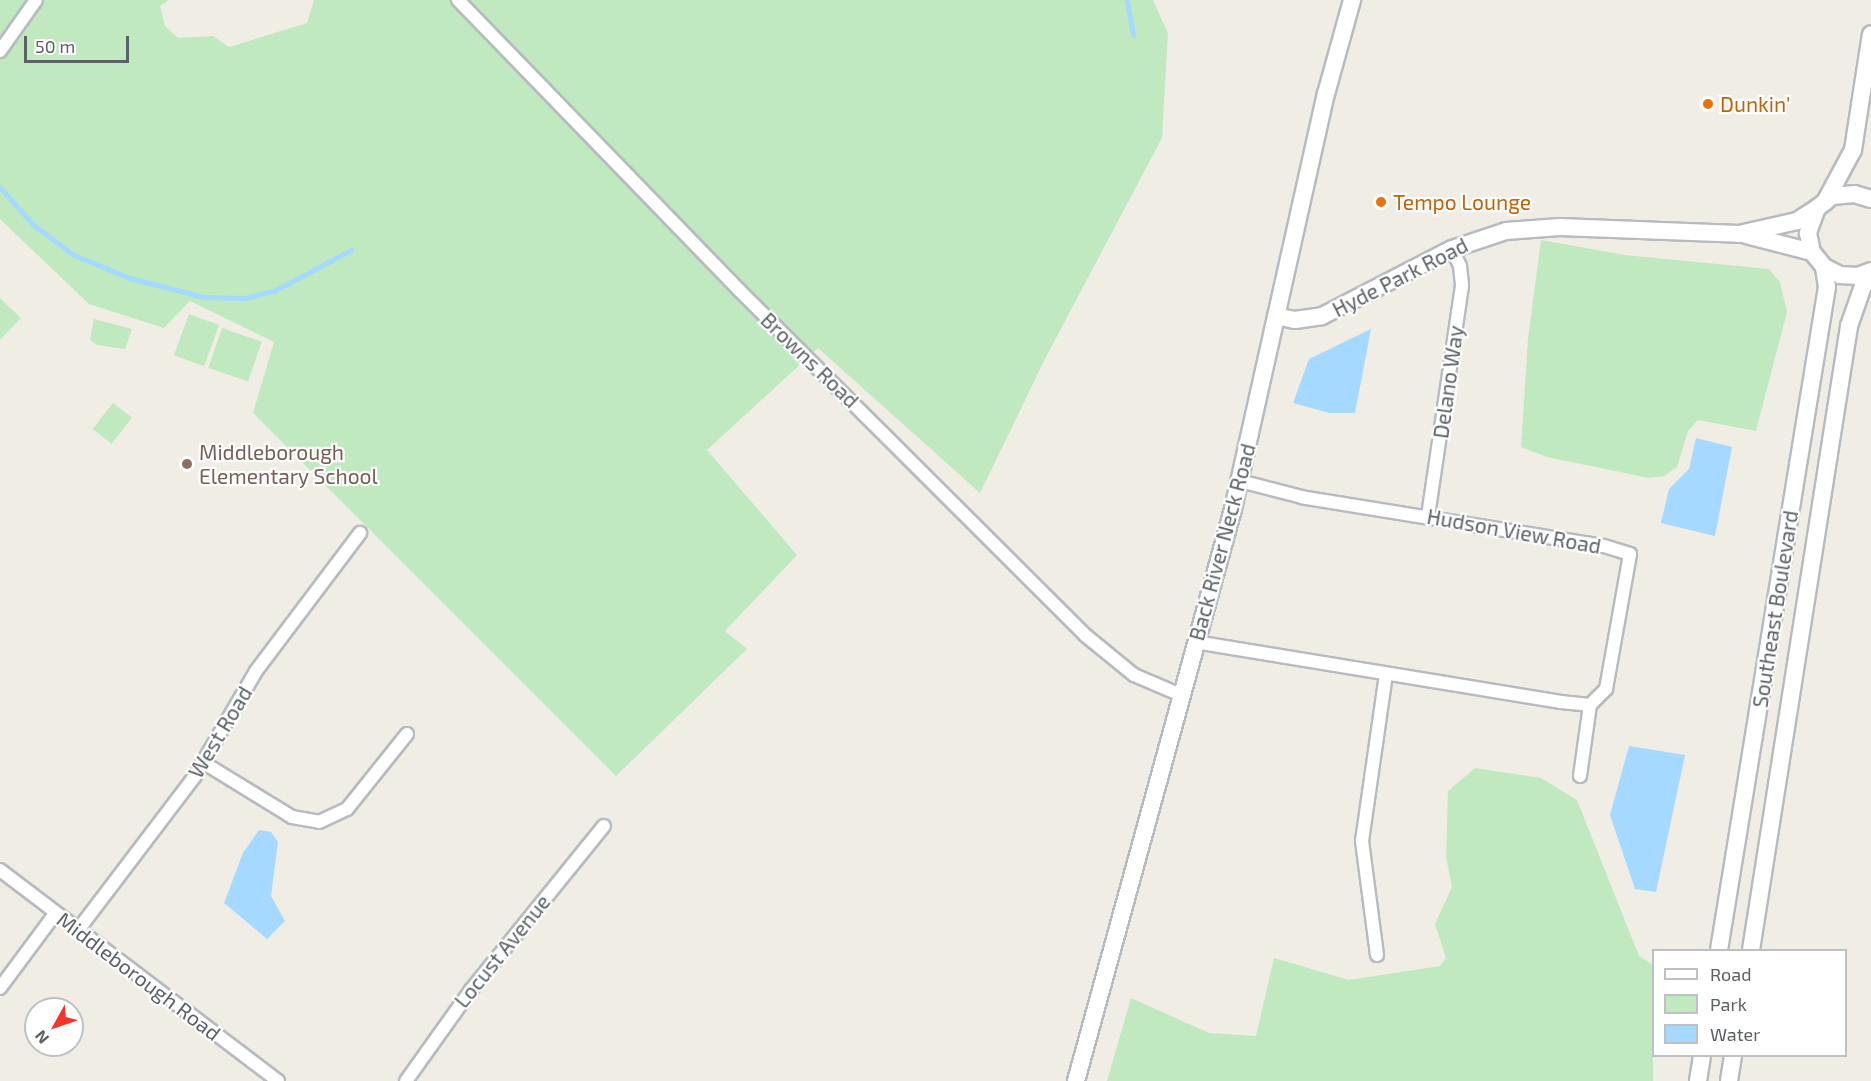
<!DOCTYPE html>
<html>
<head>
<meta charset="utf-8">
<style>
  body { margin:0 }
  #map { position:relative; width:1871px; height:1081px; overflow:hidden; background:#f0ede5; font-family:"Exo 2",sans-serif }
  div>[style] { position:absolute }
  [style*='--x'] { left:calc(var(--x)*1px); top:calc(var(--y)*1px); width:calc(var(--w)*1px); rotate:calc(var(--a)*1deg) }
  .green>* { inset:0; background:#c0e9c0; transform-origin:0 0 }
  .water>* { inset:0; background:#a5d9ff }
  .stream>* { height:4.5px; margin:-2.25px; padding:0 2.25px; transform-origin:2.25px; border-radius:2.25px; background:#a5d9ff }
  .roads { filter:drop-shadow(2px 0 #b7bbbf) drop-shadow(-2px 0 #b7bbbf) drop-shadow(0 2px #b7bbbf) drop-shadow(0 -2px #b7bbbf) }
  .street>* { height:12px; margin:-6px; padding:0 6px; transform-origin:6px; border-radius:6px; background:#fff }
  .secondary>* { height:16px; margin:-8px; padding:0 8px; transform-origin:8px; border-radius:8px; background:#fff }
  .dots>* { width:16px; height:16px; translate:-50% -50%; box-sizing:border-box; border:3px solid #fff; border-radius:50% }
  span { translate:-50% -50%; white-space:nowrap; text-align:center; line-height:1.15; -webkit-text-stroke:4.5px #fff; paint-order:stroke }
  .food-label { font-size:21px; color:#c56008 }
  .left { translate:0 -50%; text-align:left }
  .street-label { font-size:21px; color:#5c6166 }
  .education-label { font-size:21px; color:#785e54 }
  .legend { position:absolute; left:1652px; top:949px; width:195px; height:108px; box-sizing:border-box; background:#fff; border:2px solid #bec0c2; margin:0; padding:8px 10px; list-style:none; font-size:18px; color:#5c6166 }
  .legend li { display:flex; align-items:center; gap:12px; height:30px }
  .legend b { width:30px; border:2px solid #bec0c2 }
  .north { position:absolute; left:24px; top:997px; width:60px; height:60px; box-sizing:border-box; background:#fff; border:2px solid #bec0c2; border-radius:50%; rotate:230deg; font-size:16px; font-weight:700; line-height:24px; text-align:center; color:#5c6166 }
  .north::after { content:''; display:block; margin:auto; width:21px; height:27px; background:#f33428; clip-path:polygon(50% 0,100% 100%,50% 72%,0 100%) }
  .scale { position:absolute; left:24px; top:36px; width:105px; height:27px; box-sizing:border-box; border:3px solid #5c6166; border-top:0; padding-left:8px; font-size:18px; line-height:21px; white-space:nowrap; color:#5c6166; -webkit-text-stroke:4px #fff; paint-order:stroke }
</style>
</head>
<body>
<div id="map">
  <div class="green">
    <i style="clip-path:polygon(0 0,169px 0,160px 6px,165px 26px,178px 38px,213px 36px,229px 47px,307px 23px,314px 0,1153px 0,1168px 33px,1162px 138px,1046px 357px,980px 493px,818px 348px,707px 450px,797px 555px,725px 631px,747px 649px,616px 776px,253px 413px,274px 342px,190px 301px,164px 328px,89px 304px,0 219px)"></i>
    <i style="clip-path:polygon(1541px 240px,1625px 255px,1769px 269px,1780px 282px,1787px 312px,1756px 431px,1698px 420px,1688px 431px,1677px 467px,1664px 476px,1649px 478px,1547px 457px,1521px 447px,1528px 339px)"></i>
    <i style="clip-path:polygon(0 298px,21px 318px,0 340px)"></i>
    <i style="left:189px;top:314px;width:32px;height:44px;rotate:20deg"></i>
    <i style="clip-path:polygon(94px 319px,132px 329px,125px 349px,97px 345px,90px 340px)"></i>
    <i style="left:222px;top:328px;width:42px;height:42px;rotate:19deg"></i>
    <i style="left:113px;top:403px;width:24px;height:33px;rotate:38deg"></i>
    <i style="clip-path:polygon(1475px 768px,1541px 778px,1577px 800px,1639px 956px,1653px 965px,1653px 1081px,1107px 1081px,1131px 998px,1209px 1033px,1256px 1036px,1274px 958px,1349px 980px,1440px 966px,1446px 958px,1435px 924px,1452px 887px,1446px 857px,1448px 791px)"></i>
  </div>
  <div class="water">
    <i style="clip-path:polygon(1371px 329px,1355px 413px,1329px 413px,1293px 403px,1309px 359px)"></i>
    <i style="clip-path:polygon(1696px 438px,1732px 447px,1715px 536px,1661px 523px,1669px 489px,1689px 469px)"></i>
    <i style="clip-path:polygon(1629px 746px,1685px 755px,1656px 892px,1635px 889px,1610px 815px)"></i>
    <i style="clip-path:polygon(259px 830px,271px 832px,278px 842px,271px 896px,285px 921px,267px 939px,224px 903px,243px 853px)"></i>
  </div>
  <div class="stream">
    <i style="--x:1127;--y:0;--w:36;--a:79"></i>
    <i style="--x:0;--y:187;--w:51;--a:48.2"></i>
    <i style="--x:34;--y:225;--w:50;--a:36.9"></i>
    <i style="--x:74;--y:255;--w:61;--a:22.3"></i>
    <i style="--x:130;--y:278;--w:76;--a:14.4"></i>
    <i style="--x:204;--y:297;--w:41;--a:1.4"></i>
    <i style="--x:245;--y:298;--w:32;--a:-14"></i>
    <i style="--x:276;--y:290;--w:85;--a:-28.1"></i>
  </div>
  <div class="roads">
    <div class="street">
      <i style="--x:458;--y:0;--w:405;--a:45.9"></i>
      <i style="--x:740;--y:291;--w:487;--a:44.9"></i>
      <i style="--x:1085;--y:635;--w:63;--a:39.2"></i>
      <i style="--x:1134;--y:675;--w:51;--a:23.1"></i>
      <i style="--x:0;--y:51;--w:62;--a:-54.8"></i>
      <i style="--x:1428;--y:516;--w:233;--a:-81.6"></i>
      <i style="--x:1462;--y:285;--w:19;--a:-96"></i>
      <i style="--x:1460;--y:266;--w:19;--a:-115"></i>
      <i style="--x:1195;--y:642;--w:371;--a:9.3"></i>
      <i style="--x:1561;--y:702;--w:29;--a:6"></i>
      <i style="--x:1590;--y:705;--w:23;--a:-45"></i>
      <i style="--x:1606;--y:689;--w:137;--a:-79.9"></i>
      <i style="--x:1630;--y:554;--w:28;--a:-163"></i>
      <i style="--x:1603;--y:546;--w:305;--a:-170.8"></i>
      <i style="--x:1302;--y:497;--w:64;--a:-165.5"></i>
      <i style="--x:204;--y:763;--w:103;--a:31.5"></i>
      <i style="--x:292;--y:817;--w:27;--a:10"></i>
      <i style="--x:319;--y:822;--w:31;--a:-25"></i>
      <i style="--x:347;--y:809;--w:96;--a:-51.3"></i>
      <i style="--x:1580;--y:776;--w:72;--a:-82"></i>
      <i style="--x:0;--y:870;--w:349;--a:37.2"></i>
      <i style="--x:78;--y:930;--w:193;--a:-52.8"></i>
      <i style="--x:195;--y:776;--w:121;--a:-59.8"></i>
      <i style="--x:256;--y:671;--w:173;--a:-53"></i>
      <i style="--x:1377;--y:955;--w:115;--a:-97.5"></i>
      <i style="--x:1362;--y:841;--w:168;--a:-81.8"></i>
      <i style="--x:0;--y:988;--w:92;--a:-53.4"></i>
      <i style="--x:406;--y:1081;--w:112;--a:-54.5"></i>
      <i style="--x:471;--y:990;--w:211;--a:-51"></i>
    </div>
    <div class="secondary">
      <i style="--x:1871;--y:199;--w:17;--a:-163"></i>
      <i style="--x:1855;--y:194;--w:23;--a:175"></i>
      <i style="--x:1832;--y:196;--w:19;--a:141"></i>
      <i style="--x:1817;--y:208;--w:27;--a:110"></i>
      <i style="--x:1808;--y:233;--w:19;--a:78"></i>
      <i style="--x:1812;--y:252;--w:19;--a:51"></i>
      <i style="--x:1824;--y:267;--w:18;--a:27"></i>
      <i style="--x:1840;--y:275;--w:18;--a:3"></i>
      <i style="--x:1858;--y:276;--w:14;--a:-21"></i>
      <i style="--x:1825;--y:202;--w:59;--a:-61.7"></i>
      <i style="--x:1853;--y:150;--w:117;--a:-81.2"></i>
      <i style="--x:1746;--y:235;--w:68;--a:14.4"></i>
      <i style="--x:1276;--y:316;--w:19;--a:12"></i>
      <i style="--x:1295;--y:320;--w:27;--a:-8"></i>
      <i style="--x:1322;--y:316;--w:146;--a:-27.3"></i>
      <i style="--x:1452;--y:249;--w:57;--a:-18.4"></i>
      <i style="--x:1506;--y:231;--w:54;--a:-4.2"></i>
      <i style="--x:1560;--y:227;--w:179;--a:2.2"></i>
      <i style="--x:1739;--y:234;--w:59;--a:-12.6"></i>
      <i style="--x:1797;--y:221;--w:24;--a:-33"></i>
      <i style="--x:1719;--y:950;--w:672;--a:-80.75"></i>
      <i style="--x:1827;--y:287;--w:20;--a:-99"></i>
      <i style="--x:1751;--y:950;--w:632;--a:-81.07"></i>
      <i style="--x:1849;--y:326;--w:42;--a:-70.7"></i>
      <i style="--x:1863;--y:286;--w:13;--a:-51"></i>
      <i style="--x:1076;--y:1081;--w:593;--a:-74.65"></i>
      <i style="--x:1233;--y:509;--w:425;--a:-77.4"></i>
      <i style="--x:1326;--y:94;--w:98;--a:-74.5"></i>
      <i style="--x:1698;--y:1081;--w:25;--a:-81"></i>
      <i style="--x:1729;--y:1081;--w:25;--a:-81"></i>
    </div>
  </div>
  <div class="dots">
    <i style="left:1708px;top:104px;background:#e8710a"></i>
    <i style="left:1381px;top:202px;background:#e8710a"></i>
    <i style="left:187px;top:464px;background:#8d6e63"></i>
  </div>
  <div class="food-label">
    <span class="left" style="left:1720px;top:104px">Dunkin'</span>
    <span class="left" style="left:1393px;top:202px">Tempo Lounge</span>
  </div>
  <div class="street-label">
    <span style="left:1400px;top:277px;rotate:-27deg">Hyde Park Road</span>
    <span style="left:810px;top:360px;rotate:44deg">Browns Road</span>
    <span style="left:1448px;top:382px;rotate:-82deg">Delano Way</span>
    <span style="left:1514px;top:531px;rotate:10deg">Hudson View Road</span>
    <span style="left:1222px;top:542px;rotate:-75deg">Back River Neck Road</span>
    <span style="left:1775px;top:609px;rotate:-81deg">Southeast Boulevard</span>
    <span style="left:220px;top:732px;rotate:-59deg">West Road</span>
    <span style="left:502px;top:951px;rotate:-51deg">Locust Avenue</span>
    <span style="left:139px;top:976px;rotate:37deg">Middleborough Road</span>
  </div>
  <div class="education-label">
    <span class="left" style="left:199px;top:464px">Middleborough<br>Elementary School</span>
  </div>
  <ul class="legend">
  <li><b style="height:8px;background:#fff"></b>Road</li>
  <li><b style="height:16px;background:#c0e9c0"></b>Park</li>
  <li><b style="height:16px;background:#a5d9ff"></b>Water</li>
  </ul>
  <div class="north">N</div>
  <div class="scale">50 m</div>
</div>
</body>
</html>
